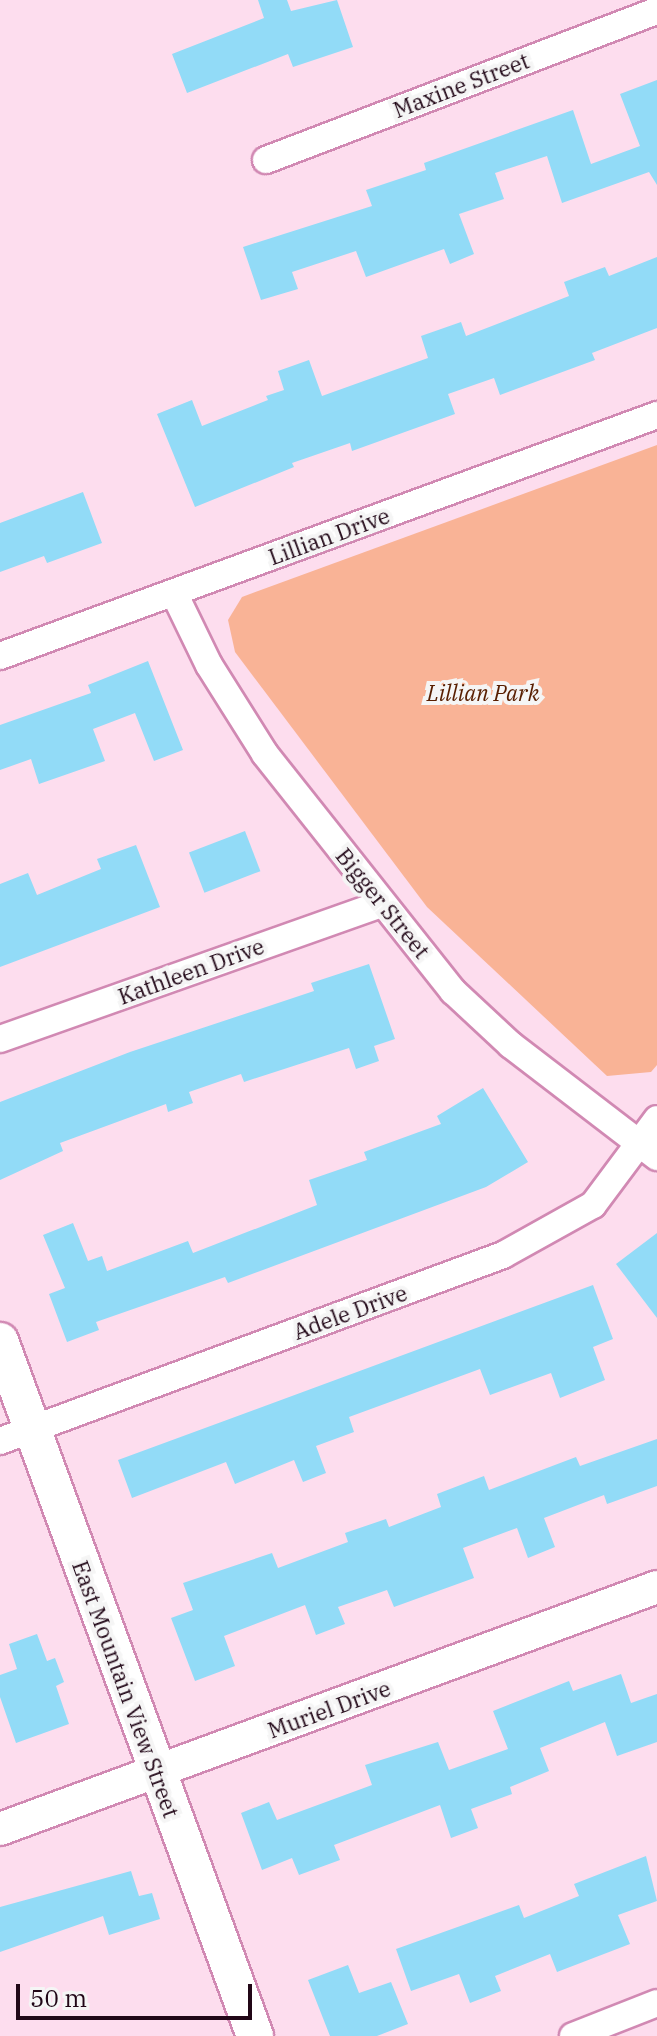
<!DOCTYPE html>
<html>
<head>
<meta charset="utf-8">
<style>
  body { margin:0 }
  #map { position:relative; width:657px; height:2036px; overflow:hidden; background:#fdddee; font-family:"IBM Plex Serif",serif }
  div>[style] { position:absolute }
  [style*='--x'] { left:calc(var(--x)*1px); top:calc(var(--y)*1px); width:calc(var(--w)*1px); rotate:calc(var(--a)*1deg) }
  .green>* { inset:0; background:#f9b396 }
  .building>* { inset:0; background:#92dbf7; transform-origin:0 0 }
  .roads { filter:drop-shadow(2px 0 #d189b3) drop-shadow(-2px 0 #d189b3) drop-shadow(0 2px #d189b3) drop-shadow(0 -2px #d189b3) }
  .minor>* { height:26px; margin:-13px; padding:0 13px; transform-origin:13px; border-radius:13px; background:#fff }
  .tertiary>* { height:32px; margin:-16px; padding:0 16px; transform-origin:16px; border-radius:16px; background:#fff }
  .secondary>* { height:36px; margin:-18px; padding:0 18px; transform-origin:18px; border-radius:18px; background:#fff }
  span { translate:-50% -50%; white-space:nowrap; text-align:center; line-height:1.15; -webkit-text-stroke:8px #f5f5f5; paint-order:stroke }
  .street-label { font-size:22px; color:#210717 }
  .park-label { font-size:22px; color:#581e00; font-style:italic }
  .scale { position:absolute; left:16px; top:1984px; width:236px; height:36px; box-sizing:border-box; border:4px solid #210717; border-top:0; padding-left:10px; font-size:24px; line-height:28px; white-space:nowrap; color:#210717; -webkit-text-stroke:6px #f5f5f5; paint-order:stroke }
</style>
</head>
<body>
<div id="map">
  <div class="green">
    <i style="clip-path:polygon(657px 445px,657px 1065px,651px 1072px,607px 1076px,427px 907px,235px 652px,228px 620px,242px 597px)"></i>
  </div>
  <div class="building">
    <i style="clip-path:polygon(258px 0,287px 0,291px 11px,337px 0,353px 47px,293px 67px,288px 54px,187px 93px,172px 54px,264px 18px)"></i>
    <i style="clip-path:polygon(657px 80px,657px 185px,649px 172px,562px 203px,547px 156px,495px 173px,504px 199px,459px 214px,474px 254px,450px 264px,444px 249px,366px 277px,356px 251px,292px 272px,298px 289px,261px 300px,243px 247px,372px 206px,366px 190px,426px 170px,424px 163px,573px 110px,591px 164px,640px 146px,620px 94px)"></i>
    <i style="clip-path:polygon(657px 257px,657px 328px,592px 353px,595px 360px,500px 395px,494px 378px,448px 394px,455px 414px,352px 451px,350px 443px,292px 463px,294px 467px,195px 507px,157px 414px,192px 400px,202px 426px,268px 400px,266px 396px,284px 390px,278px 371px,309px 360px,322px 396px,428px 358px,421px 336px,461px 322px,466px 336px,569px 296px,564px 282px,605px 267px,609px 276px)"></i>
    <i style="clip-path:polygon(83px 492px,102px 543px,47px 563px,44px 556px,0 572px,0 523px)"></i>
    <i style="clip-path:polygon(148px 661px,183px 750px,154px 761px,135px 713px,93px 729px,105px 761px,39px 784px,31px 759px,0 770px,0 725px,91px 693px,88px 685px)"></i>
    <i style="left:245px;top:831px;width:43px;height:60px;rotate:69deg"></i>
    <i style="clip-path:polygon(136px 845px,160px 907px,0 967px,0 884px,28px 873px,37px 895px,101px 869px,97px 859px)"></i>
    <i style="clip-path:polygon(369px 964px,395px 1039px,374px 1046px,379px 1061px,356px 1069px,349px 1048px,244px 1082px,241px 1074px,189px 1092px,193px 1103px,168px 1112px,166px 1104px,60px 1143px,63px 1151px,0 1180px,0 1102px,130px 1052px,314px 991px,311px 983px)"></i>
    <i style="clip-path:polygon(483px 1088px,528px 1162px,486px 1187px,228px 1283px,225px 1277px,96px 1322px,99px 1330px,67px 1342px,49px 1294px,65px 1288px,43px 1235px,73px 1223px,88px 1261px,102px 1256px,107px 1271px,188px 1241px,193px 1253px,317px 1205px,309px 1180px,367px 1160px,364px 1152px,441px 1124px,437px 1116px)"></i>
    <i style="clip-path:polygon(657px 1233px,657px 1318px,616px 1264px)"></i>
    <i style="clip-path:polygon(593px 1285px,613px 1339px,593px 1347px,605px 1380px,560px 1398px,551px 1373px,490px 1395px,480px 1369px,349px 1417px,354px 1432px,316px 1446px,326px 1473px,303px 1482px,294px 1460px,235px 1484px,226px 1462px,132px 1498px,118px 1460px)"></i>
    <i style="clip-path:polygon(657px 1439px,657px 1486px,607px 1504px,604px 1495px,544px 1518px,555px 1547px,528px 1558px,517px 1528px,463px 1548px,474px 1578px,394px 1607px,387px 1590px,338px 1607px,345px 1624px,316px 1635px,305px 1605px,224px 1636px,235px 1666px,195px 1681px,171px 1618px,193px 1610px,183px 1583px,272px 1553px,278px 1568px,348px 1542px,345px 1533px,386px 1519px,389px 1527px,441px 1507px,437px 1494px,484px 1476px,489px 1490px,576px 1457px,580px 1466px)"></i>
    <i style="clip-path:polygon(37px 1634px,47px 1661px,55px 1658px,64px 1682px,56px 1686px,69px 1724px,16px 1743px,0 1697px,0 1675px,17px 1669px,9px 1644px)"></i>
    <i style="clip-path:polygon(621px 1674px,631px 1703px,657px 1694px,657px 1742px,617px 1756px,605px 1722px,540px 1748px,549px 1771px,510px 1787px,512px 1794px,471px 1809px,478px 1828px,451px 1838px,440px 1805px,334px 1845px,340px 1860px,299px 1875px,292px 1858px,262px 1870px,241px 1813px,269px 1802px,277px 1820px,372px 1785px,365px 1765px,438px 1742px,449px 1770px,508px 1749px,493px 1711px,569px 1681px,573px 1691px)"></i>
    <i style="clip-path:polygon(646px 1856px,657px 1901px,618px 1915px,630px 1944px,557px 1972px,550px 1954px,495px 1976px,501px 1991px,470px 2003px,459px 1974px,411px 1991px,396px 1949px,519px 1905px,524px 1918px,579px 1896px,574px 1884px)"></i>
    <i style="clip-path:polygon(131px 1871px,139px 1896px,152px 1893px,160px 1919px,109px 1935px,103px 1916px,0 1952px,0 1907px)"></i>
    <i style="clip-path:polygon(348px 1965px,359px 1993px,391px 1982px,408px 2024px,377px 2036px,330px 2036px,308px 1980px)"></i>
  </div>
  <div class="roads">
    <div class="minor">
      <i style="--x:266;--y:160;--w:418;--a:-20.9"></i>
      <i style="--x:174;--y:593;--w:80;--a:64.1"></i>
      <i style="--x:209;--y:665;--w:105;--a:57.8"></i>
      <i style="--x:265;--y:754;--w:303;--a:51.6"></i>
      <i style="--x:453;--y:991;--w:79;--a:43"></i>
      <i style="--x:511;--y:1045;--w:184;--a:37.5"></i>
      <i style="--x:0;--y:656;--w:700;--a:-20.14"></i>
      <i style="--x:0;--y:1039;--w:405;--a:-19.5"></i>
      <i style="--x:0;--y:1441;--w:536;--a:-20.29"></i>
      <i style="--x:503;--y:1255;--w:103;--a:-29.1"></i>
      <i style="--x:593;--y:1205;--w:107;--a:-53.3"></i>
      <i style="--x:573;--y:2036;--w:90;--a:-21.4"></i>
    </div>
    <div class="tertiary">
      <i style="--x:0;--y:1829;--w:700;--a:-20.22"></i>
    </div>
    <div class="secondary">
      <i style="--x:0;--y:1341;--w:740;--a:69.85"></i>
    </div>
  </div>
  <div class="street-label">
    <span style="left:461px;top:85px;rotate:-21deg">Maxine Street</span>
    <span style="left:329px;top:536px;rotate:-20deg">Lillian Drive</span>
    <span style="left:383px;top:903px;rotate:51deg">Bigger Street</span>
    <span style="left:191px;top:971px;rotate:-20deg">Kathleen Drive</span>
    <span style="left:350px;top:1312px;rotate:-20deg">Adele Drive</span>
    <span style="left:126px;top:1689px;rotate:70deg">East Mountain View Street</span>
    <span style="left:329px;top:1709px;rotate:-20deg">Muriel Drive</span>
  </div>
  <div class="park-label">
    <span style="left:483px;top:693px">Lillian Park</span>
  </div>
  <div class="scale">50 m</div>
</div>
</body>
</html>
